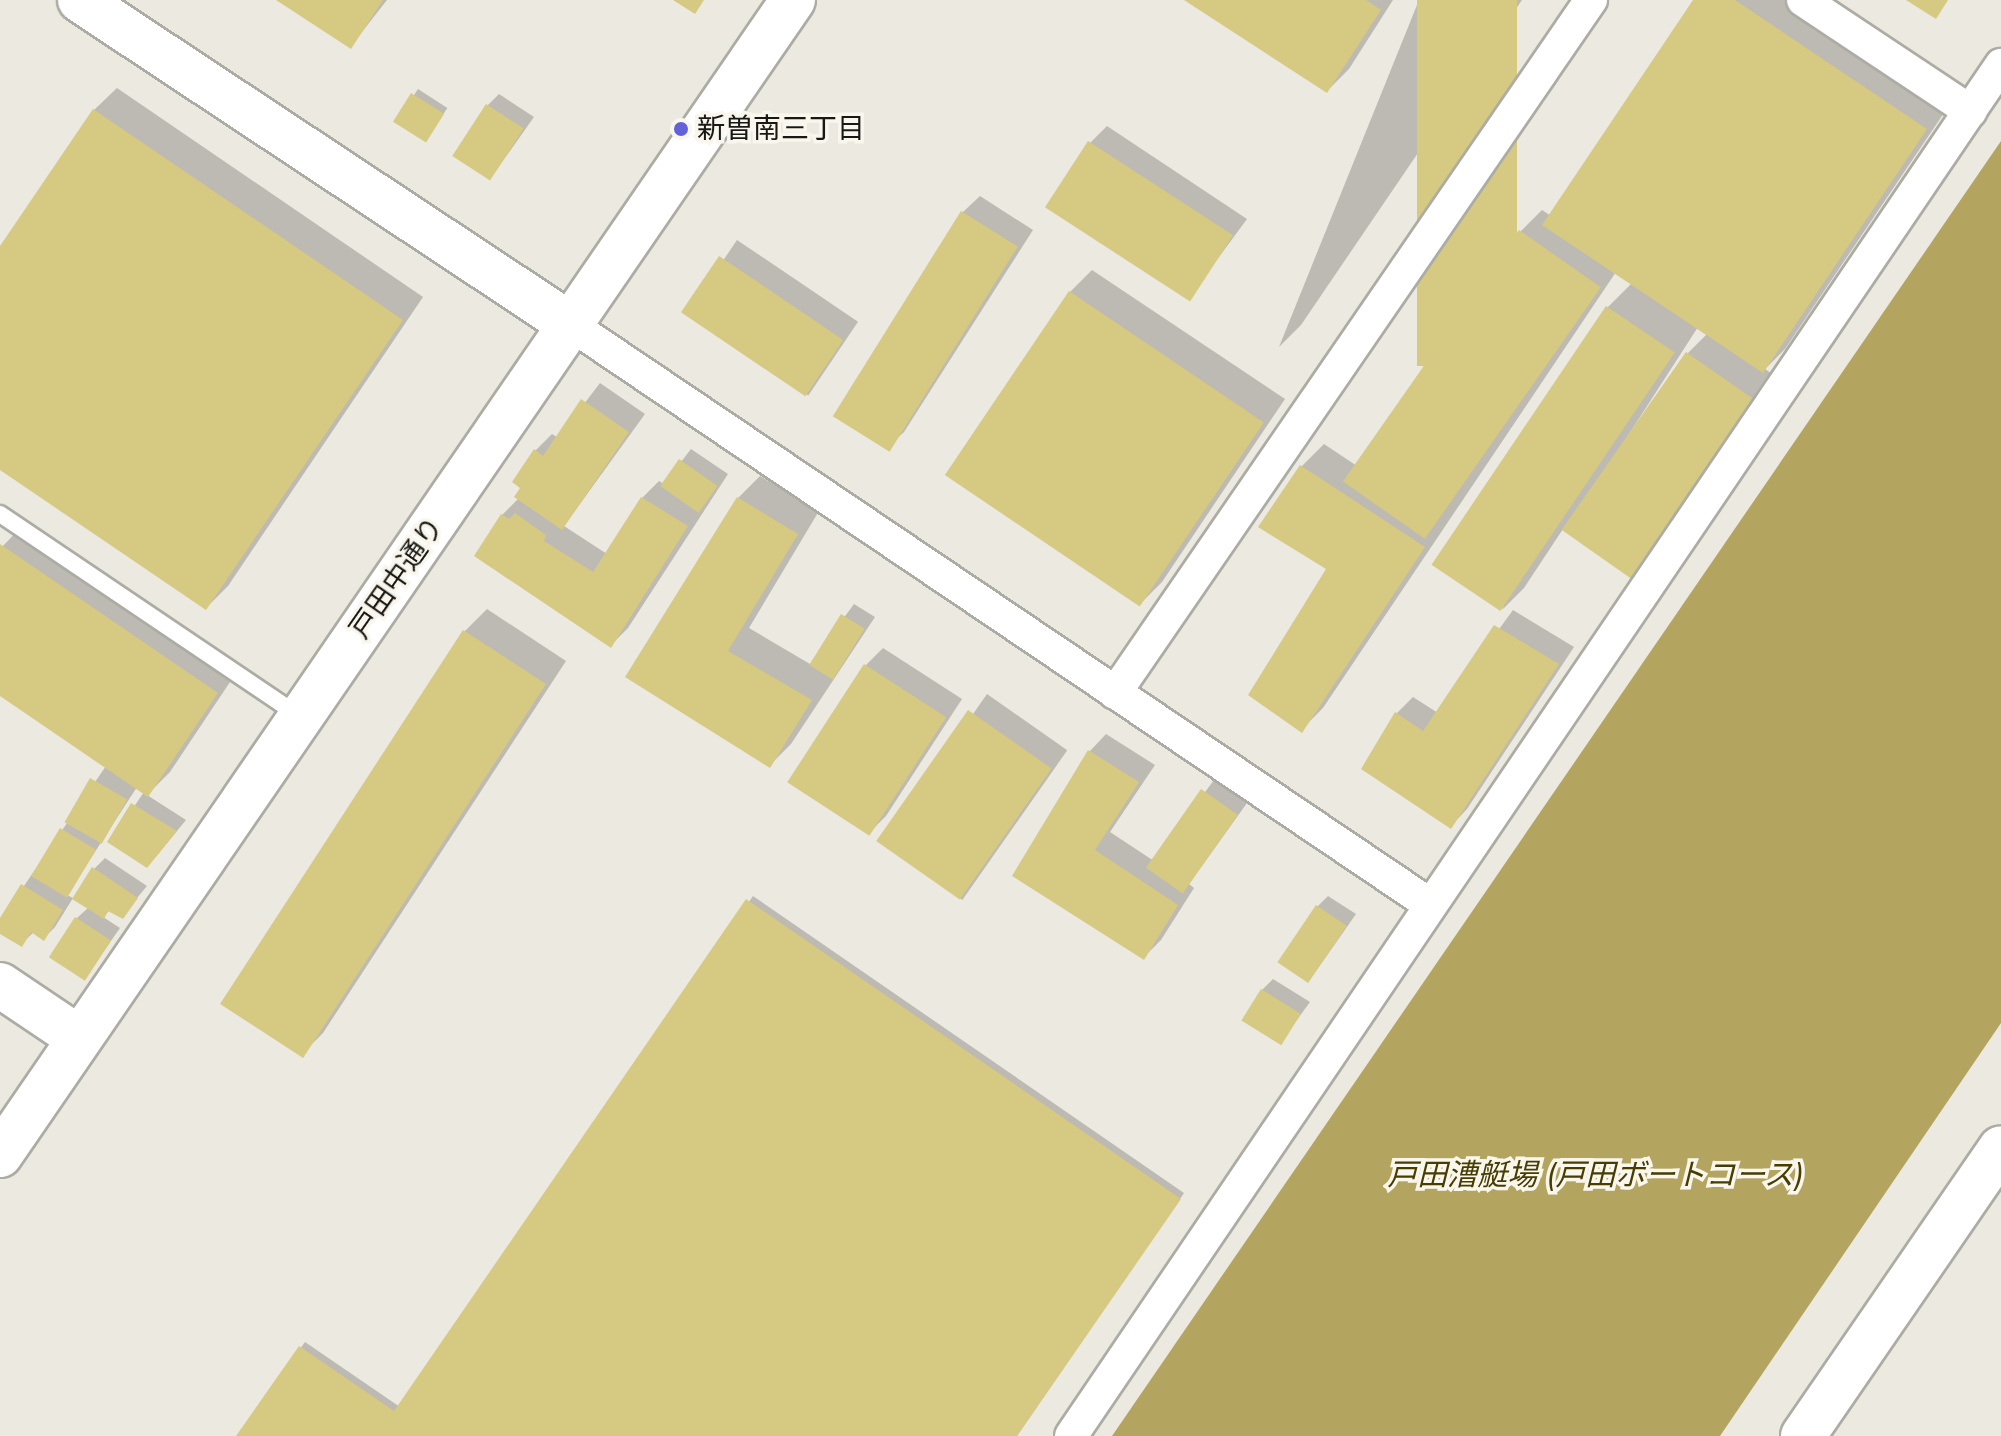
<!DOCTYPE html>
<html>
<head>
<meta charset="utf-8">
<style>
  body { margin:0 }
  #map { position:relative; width:2001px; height:1436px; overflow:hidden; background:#ebe9e0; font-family:Jost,"Noto Sans JP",sans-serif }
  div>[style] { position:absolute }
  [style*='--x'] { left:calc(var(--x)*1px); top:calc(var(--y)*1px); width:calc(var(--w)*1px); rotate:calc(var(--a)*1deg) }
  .water>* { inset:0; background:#b3a55f }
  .shadow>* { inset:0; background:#0003; transform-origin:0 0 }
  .building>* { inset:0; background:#d6c981; transform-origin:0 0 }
  .roads { filter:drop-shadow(2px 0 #adaca4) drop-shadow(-2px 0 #adaca4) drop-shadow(0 2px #adaca4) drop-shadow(0 -2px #adaca4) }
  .lane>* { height:16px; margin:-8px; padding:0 8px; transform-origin:8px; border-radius:8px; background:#fff }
  .street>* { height:32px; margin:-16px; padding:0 16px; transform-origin:16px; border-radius:16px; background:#fff }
  .secondary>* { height:44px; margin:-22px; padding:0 22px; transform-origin:22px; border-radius:22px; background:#fff }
  .dots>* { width:22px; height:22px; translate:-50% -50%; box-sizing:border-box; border:4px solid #f8f6ed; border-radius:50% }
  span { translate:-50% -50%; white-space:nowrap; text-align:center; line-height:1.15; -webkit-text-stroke:7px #f8f6ed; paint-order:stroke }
  .poi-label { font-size:28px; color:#191815 }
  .left { translate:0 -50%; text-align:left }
  .street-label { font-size:28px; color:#191815 }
  .water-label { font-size:30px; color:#473d01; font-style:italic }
</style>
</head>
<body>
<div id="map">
  <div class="water">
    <i style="clip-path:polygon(2001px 141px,2001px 1023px,1720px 1436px,1112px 1436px)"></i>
  </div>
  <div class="shadow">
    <i style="clip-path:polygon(279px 0,387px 0,351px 46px)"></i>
    <i style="clip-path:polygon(1187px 0,1393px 0,1349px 69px,1327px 91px)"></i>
    <i style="clip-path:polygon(1419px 0,1522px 0,1301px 325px,1279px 347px)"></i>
    <i style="clip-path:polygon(evenodd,1695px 0,1790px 0,1948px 107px,1785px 349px,1765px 369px,1781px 380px,1637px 580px,1563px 529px,1524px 588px,1502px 610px,1607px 308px,1632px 283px,1616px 272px,1323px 708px,1301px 730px,1329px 569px,1261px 526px,1302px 466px,1324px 444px,1360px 468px,1520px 232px,1542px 210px,1551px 216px,1695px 0,1698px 327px,1707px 334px,1688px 353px,1582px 507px,1698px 327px)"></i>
    <i style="clip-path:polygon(117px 88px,423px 297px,228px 586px,206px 608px,0 468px,0 250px,94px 110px)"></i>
    <i style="left:418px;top:89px;width:35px;height:39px;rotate:33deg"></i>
    <i style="clip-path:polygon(499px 94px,534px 117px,490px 179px,488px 105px)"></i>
    <i style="clip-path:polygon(1107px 126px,1247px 219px,1188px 299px,1090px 143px)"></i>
    <i style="clip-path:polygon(980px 196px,1033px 230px,904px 432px,887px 448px,963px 212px)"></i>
    <i style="left:737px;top:240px;width:146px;height:89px;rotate:34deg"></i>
    <i style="clip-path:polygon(1092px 270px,1285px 399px,1162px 582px,1140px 604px,1070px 292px)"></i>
    <i style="clip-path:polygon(600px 383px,645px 414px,564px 526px,607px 554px,642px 498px,659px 481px,664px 484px,691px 449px,728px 474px,628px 628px,611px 645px,502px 515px,519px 498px,535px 451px,552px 434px,558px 438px)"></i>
    <i style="clip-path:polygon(760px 476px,819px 511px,749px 628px,810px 664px,854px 604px,875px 617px,791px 744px,769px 766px,628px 676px,738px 498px)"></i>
    <i style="clip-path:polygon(24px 524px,238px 670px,170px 772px,147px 795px,186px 820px,158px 854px,110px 842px,144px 792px,137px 787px,67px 895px,73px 898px,55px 927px,44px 938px,34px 932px,21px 944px,0 932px,0 921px,106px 766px,0 694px,0 549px)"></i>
    <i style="clip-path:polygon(487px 609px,566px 661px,323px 1033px,301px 1055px,221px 1003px,465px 631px)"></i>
    <i style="clip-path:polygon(1513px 610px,1574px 647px,1467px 809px,1451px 826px,1396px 714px,1413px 697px,1438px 713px)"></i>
    <i style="clip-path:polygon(883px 648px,962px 699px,886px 816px,869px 833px,790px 782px,866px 665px)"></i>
    <i style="left:987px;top:694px;width:98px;height:183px;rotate:35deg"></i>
    <i style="clip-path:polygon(1106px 734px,1155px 765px,1110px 832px,1154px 861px,1214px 780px,1247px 803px,1189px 884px,1194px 888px,1161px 940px,1144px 957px,1015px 875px,1090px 751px)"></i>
    <i style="clip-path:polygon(105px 858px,147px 886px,122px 916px,110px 910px,103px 917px,120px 928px,85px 978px,77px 918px,89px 907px,94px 869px)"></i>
    <i style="clip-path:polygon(753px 896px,1184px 1193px,1017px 1436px,239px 1436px,305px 1342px,400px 1407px)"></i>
    <i style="clip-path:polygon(1328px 896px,1356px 914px,1309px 981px,1317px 907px)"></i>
    <i style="clip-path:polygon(1273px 979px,1310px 1002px,1280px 1043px,1262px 990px)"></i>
  </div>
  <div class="building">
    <i style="clip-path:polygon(276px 0,383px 0,351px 49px)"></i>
    <i style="clip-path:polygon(673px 0,704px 0,695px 14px)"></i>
    <i style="clip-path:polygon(1184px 0,1366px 0,1381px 10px,1327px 93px)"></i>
    <i style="left:1417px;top:0;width:100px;height:366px"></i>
    <i style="clip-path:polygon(1693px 0,1735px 0,1927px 129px,1763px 373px,1542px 225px)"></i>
    <i style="clip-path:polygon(1906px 0,1948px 0,1936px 19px)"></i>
    <i style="left:411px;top:93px;width:39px;height:34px;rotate:32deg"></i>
    <i style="left:486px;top:104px;width:45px;height:62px;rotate:33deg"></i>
    <i style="clip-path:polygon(93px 109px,403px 320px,206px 610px,0 470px,0 246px)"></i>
    <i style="left:1088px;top:141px;width:173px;height:79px;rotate:33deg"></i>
    <i style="left:961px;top:211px;width:67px;height:242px;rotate:32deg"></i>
    <i style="left:1519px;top:230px;width:100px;height:307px;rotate:35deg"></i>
    <i style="left:719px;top:256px;width:150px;height:68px;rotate:34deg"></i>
    <i style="left:1069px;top:291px;width:235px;height:222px;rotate:34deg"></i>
    <i style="left:1606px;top:306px;width:83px;height:312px;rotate:34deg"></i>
    <i style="left:1686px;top:352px;width:90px;height:217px;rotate:35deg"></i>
    <i style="clip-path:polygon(581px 399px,629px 432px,562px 530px,514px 497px,520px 488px,512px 482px,534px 449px,543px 456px)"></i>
    <i style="left:679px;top:459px;width:47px;height:33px;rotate:35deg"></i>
    <i style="clip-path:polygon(1300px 465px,1425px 547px,1302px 733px,1248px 695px,1326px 569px,1258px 527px)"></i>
    <i style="clip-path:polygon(641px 497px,688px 526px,611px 648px,474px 556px,501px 514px,509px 519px,515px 513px,546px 535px,544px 541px,593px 572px)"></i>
    <i style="clip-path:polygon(737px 497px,798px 534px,728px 651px,812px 700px,770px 768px,625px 677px)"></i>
    <i style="clip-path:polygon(0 544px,218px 693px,148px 797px,0 696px)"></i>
    <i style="left:841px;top:614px;width:28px;height:60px;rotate:32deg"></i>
    <i style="clip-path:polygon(1494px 625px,1559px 664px,1451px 829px,1361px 769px,1395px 712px,1423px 731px)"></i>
    <i style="left:463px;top:630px;width:99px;height:446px;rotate:33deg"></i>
    <i style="left:864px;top:664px;width:98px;height:141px;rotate:33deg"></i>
    <i style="left:968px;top:710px;width:102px;height:160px;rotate:35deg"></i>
    <i style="clip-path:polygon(1088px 750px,1139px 782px,1095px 850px,1178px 905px,1144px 960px,1012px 876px)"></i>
    <i style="left:90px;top:778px;width:43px;height:51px;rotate:30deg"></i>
    <i style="left:1201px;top:789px;width:45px;height:96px;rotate:35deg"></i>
    <i style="clip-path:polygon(131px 803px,177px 831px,147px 868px,107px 842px)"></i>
    <i style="left:60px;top:828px;width:42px;height:56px;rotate:31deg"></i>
    <i style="clip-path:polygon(92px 867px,138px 898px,123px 919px,108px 911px,104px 919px,72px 899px)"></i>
    <i style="clip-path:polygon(21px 884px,63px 910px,44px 941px,31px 932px,22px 947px,0 934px,0 918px)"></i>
    <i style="clip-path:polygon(746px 899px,1181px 1199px,1017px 1436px,236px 1436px,299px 1346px,394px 1411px)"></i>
    <i style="left:1316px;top:905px;width:37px;height:69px;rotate:34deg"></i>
    <i style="left:75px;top:917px;width:43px;height:48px;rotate:33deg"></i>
    <i style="left:1261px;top:989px;width:47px;height:37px;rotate:32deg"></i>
  </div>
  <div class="roads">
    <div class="lane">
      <i style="--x:0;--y:514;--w:362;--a:34"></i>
    </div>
    <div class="street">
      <i style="--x:1803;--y:0;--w:201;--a:33.6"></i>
      <i style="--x:571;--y:325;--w:1035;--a:34.01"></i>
      <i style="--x:1115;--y:693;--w:841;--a:-55.52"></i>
      <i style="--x:1071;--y:1436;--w:1657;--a:-55.85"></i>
    </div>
    <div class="secondary">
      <i style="--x:80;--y:0;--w:589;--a:33.5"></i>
      <i style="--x:0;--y:985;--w:95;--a:33.9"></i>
      <i style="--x:0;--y:1155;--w:1401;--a:-55.53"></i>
      <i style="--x:1803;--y:1436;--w:349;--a:-55.5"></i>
    </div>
  </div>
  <div class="dots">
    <i style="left:681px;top:129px;background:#6261da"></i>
  </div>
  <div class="poi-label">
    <span class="left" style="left:697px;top:129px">新曽南三丁目</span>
  </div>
  <div class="street-label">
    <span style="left:397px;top:578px;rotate:-55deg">戸田中通り</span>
  </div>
  <div class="water-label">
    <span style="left:1595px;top:1175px">戸田漕艇場 (戸田ボートコース)</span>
  </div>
</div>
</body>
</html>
